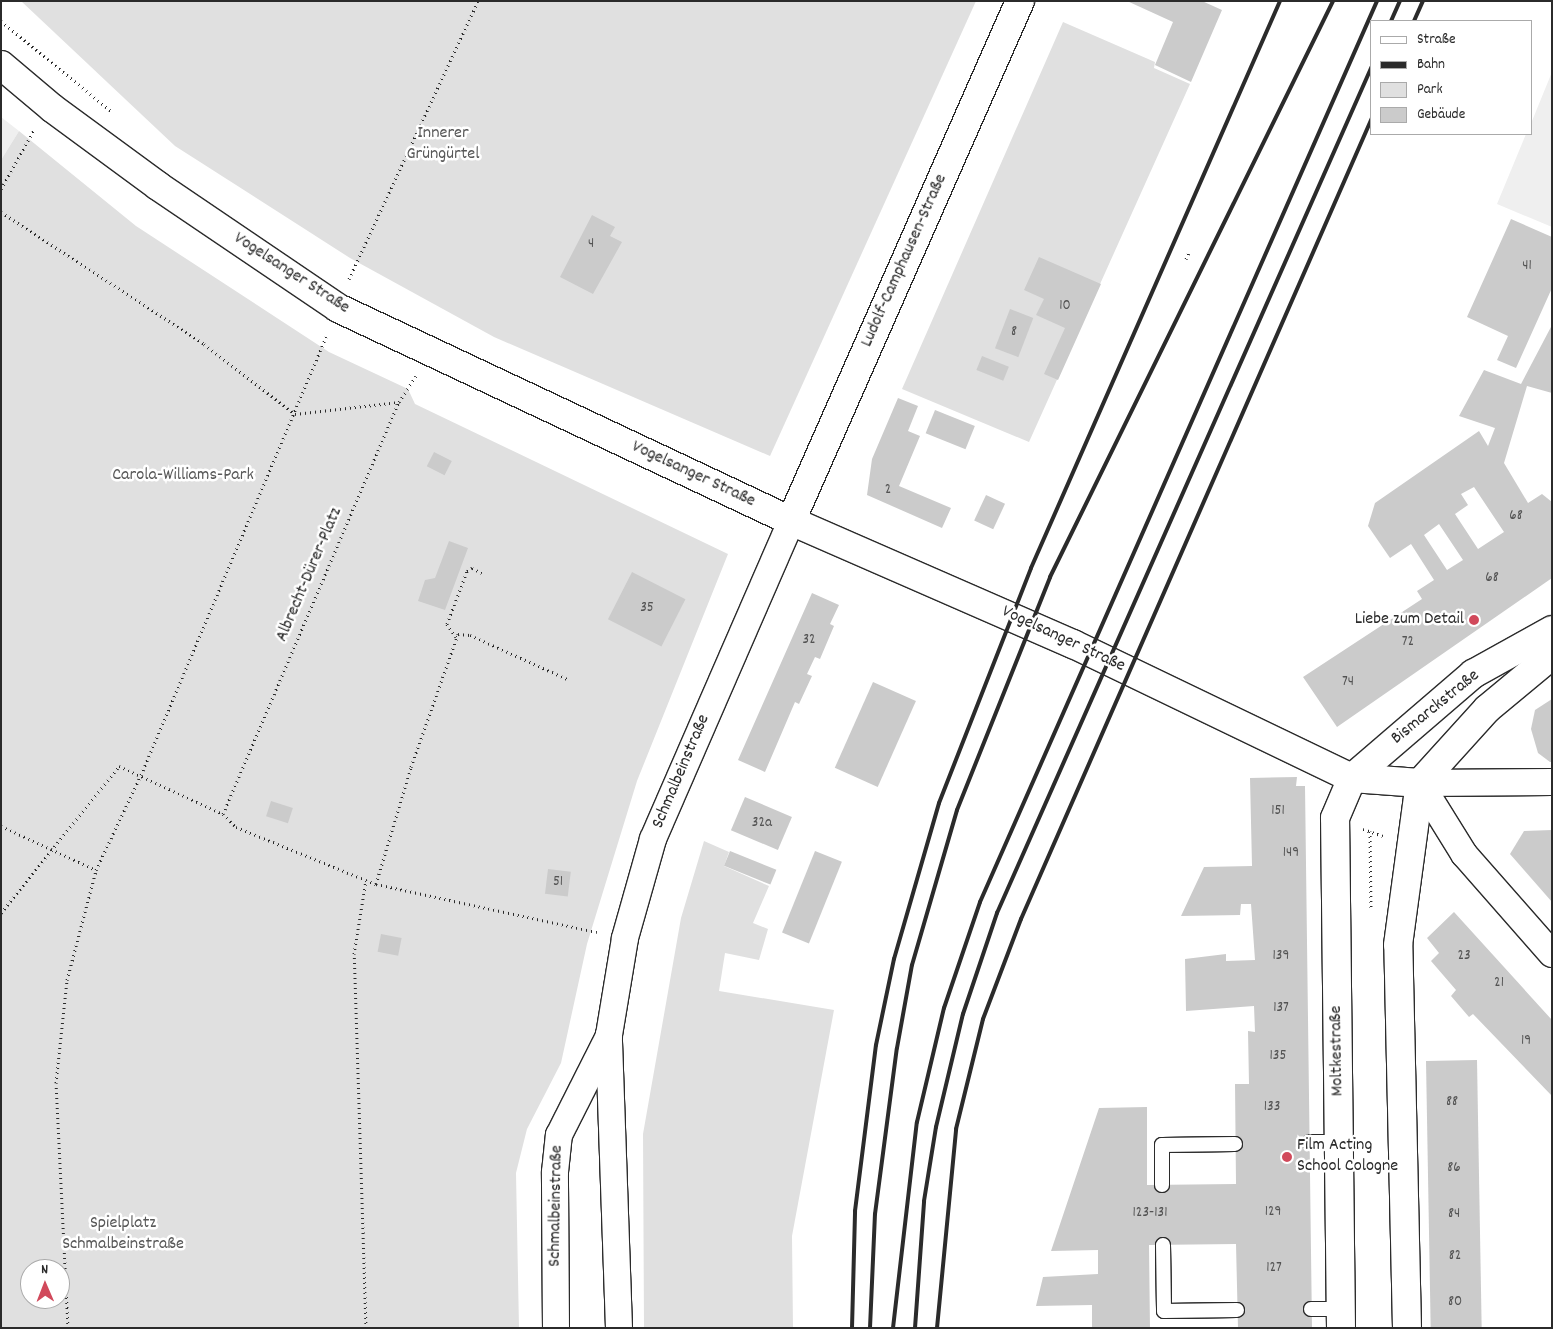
<!DOCTYPE html>
<html>
<head>
<meta charset="utf-8">
<style>
  body { margin:0 }
  #map { position:relative; width:1553px; height:1329px; overflow:hidden; background:#fff; font-family:Dekko,sans-serif }
  div>[style] { position:absolute }
  [style*='--x'] { left:calc(var(--x)*1px); top:calc(var(--y)*1px); width:calc(var(--w)*1px); rotate:calc(var(--a)*1deg) }
  .built>* { inset:0; background:#efefef }
  .green>* { inset:0; background:#e0e0e0 }
  .building>* { inset:0; background:#cbcbcb; transform-origin:0 0 }
  .path>* { height:3px; margin-top:-1.5px; transform-origin:0; background:repeating-linear-gradient(90deg,#2b2b2b 0 1px,transparent 0 5px) }
  .roads { filter:drop-shadow(1px 0 #2b2b2b) drop-shadow(-1px 0 #2b2b2b) drop-shadow(0 1px #2b2b2b) drop-shadow(0 -1px #2b2b2b) }
  .lane>* { height:14px; margin:-7px; padding:0 7px; transform-origin:7px; border-radius:7px; background:#fff }
  .street>* { height:26px; margin:-13px; padding:0 13px; transform-origin:13px; border-radius:13px; background:#fff }
  .secondary>* { height:28px; margin:-14px; padding:0 14px; transform-origin:14px; border-radius:14px; background:#fff }
  .rail>* { height:4px; margin:-2px; padding:0 2px; transform-origin:2px; border-radius:2px; background:#2b2b2b }
  .dots>* { width:14px; height:14px; translate:-50% -50%; box-sizing:border-box; border:2px solid #fff; border-radius:50% }
  span { translate:-50% -50%; white-space:nowrap; text-align:center; line-height:1.15; -webkit-text-stroke:5px #fff; paint-order:stroke }
  .number-label { font-size:15px; color:#535353 }
  .number-label span { -webkit-text-stroke-width:0 }
  .park-label { font-size:18px; color:#585858 }
  .street-label { font-size:18px; color:#2b2b2b }
  .poi-label { font-size:18px; color:#2b2b2b }
  .right { translate:-100% -50%; text-align:right }
  .left { translate:0 -50%; text-align:left }
  .frame { position:absolute; inset:0; border:2px solid #2b2b2b; pointer-events:none }
  .legend { position:absolute; left:1370px; top:20px; width:162px; height:115px; box-sizing:border-box; background:#fff; border:1px solid #aaa; margin:0; padding:6px 9px; list-style:none; font-size:15px; color:#2b2b2b }
  .legend li { display:flex; align-items:center; gap:10px; height:25px }
  .legend b { width:25px; border:1px solid #aaa }
  .north { position:absolute; left:20px; top:1259px; width:50px; height:50px; box-sizing:border-box; background:#fff; border:1px solid #aaa; border-radius:50%; rotate:359deg; font-size:14px; font-weight:700; line-height:20px; text-align:center; color:#2b2b2b }
  .north::after { content:''; display:block; margin:auto; width:18px; height:22px; background:#d1495b; clip-path:polygon(50% 0,100% 100%,50% 72%,0 100%) }
</style>
</head>
<body>
<div id="map">
  <div class="built">
    <i style="clip-path:polygon(1552px 72px,1552px 227px,1497px 204px,1526px 134px,1532px 134px,1532px 121px)"></i>
    <i style="clip-path:polygon(1px 117px,19px 131px,1px 160px)"></i>
  </div>
  <div class="green">
    <i style="clip-path:polygon(21px 1px,976px 1px,770px 456px,494px 337px,350px 258px,175px 146px)"></i>
    <i style="clip-path:polygon(1063px 22px,1155px 62px,1154px 68px,1190px 84px,1029px 442px,902px 389px)"></i>
    <i style="clip-path:polygon(evenodd,19px 131px,136px 226px,329px 352px,408px 389px,415px 404px,728px 554px,637px 781px,587px 944px,561px 1063px,527px 1129px,516px 1173px,519px 1328px,1px 1328px,1px 160px,19px 131px,30px 1269px,60px 1269px,60px 1299px,30px 1299px,30px 1269px)"></i>
    <i style="clip-path:polygon(704px 841px,729px 852px,724px 866px,769px 886px,753px 923px,768px 929px,759px 960px,725px 953px,719px 991px,834px 1010px,792px 1236px,793px 1328px,644px 1328px,643px 1134px,681px 918px)"></i>
  </div>
  <div class="building">
    <i style="clip-path:polygon(1127px 1px,1202px 1px,1222px 10px,1191px 82px,1155px 65px,1173px 22px)"></i>
    <i style="clip-path:polygon(592px 215px,615px 227px,610px 236px,622px 242px,593px 294px,560px 277px)"></i>
    <i style="clip-path:polygon(1511px 219px,1552px 237px,1552px 288px,1516px 368px,1497px 360px,1508px 336px,1467px 317px)"></i>
    <i style="clip-path:polygon(1039px 257px,1101px 284px,1058px 380px,1044px 374px,1065px 328px,1036px 315px,1044px 299px,1024px 290px)"></i>
    <i style="left:1010px;top:309px;width:25px;height:42px;rotate:21deg"></i>
    <i style="clip-path:polygon(evenodd,1552px 325px,1552px 393px,1527px 386px,1504px 463px,1528px 503px,1542px 494px,1552px 502px,1552px 578px,1337px 727px,1303px 677px,1422px 599px,1417px 591px,1434px 580px,1411px 544px,1390px 558px,1368px 526px,1375px 503px,1479px 431px,1488px 446px,1495px 428px,1459px 416px,1484px 370px,1521px 384px,1552px 325px,1474px 487px,1504px 532px,1478px 549px,1455px 514px,1468px 505px,1461px 494px,1474px 487px,1552px 325px,1439px 524px,1463px 560px,1447px 570px,1424px 535px,1439px 524px)"></i>
    <i style="left:982px;top:356px;width:29px;height:15px;rotate:22deg"></i>
    <i style="clip-path:polygon(898px 398px,918px 406px,908px 431px,920px 436px,899px 486px,951px 508px,942px 528px,867px 495px,872px 459px)"></i>
    <i style="left:935px;top:410px;width:43px;height:25px;rotate:22deg"></i>
    <i style="left:434px;top:452px;width:20px;height:16px;rotate:27deg"></i>
    <i style="left:986px;top:495px;width:21px;height:28px;rotate:25deg"></i>
    <i style="clip-path:polygon(449px 541px,468px 548px,445px 610px,418px 601px,425px 580px,435px 578px)"></i>
    <i style="left:632px;top:572px;width:60px;height:53px;rotate:27deg"></i>
    <i style="clip-path:polygon(812px 593px,839px 605px,830px 624px,834px 626px,820px 659px,815px 657px,807px 674px,812px 676px,799px 704px,795px 702px,765px 772px,738px 760px)"></i>
    <i style="left:873px;top:682px;width:47px;height:94px;rotate:24deg"></i>
    <i style="clip-path:polygon(1552px 699px,1552px 762px,1550px 762px,1538px 753px,1531px 729px,1535px 710px)"></i>
    <i style="clip-path:polygon(1297px 777px,1296px 786px,1305px 786px,1312px 1328px,1238px 1328px,1236px 1244px,1149px 1245px,1150px 1328px,1092px 1328px,1092px 1305px,1036px 1306px,1043px 1277px,1098px 1274px,1098px 1250px,1051px 1251px,1099px 1108px,1147px 1107px,1147px 1185px,1236px 1184px,1235px 1084px,1249px 1084px,1248px 1031px,1255px 1032px,1254px 1006px,1186px 1011px,1185px 959px,1226px 954px,1226px 961px,1255px 960px,1251px 904px,1241px 904px,1240px 915px,1181px 916px,1204px 867px,1252px 866px,1250px 778px)"></i>
    <i style="left:745px;top:797px;width:51px;height:36px;rotate:23deg"></i>
    <i style="left:271px;top:801px;width:23px;height:16px;rotate:18deg"></i>
    <i style="clip-path:polygon(1552px 830px,1552px 902px,1510px 854px,1524px 831px)"></i>
    <i style="left:730px;top:851px;width:50px;height:16px;rotate:22deg"></i>
    <i style="left:815px;top:851px;width:29px;height:88px;rotate:22deg"></i>
    <i style="left:548px;top:869px;width:23px;height:25px;rotate:7deg"></i>
    <i style="clip-path:polygon(1454px 912px,1552px 1020px,1552px 1096px,1473px 1014px,1469px 1017px,1451px 996px,1456px 990px,1431px 961px,1439px 953px,1427px 938px)"></i>
    <i style="left:381px;top:934px;width:21px;height:18px;rotate:11deg"></i>
    <i style="left:1477px;top:1060px;width:268px;height:51px;rotate:89deg"></i>
  </div>
  <div class="path">
    <i style="--x:1;--y:21;--w:144;--a:39.3"></i>
    <i style="--x:1;--y:189;--w:68;--a:-60.8"></i>
    <i style="--x:1;--y:212;--w:242;--a:33"></i>
    <i style="--x:204;--y:344;--w:115;--a:37.6"></i>
    <i style="--x:295;--y:414;--w:105;--a:-6.6"></i>
    <i style="--x:1186;--y:259;--w:8;--a:-67"></i>
    <i style="--x:349;--y:279;--w:306;--a:-65.1"></i>
    <i style="--x:456;--y:637;--w:16;--a:-125"></i>
    <i style="--x:447;--y:624;--w:57;--a:-69.3"></i>
    <i style="--x:467;--y:571;--w:6;--a:-31"></i>
    <i style="--x:472;--y:568;--w:11;--a:27"></i>
    <i style="--x:223;--y:814;--w:448;--a:-66.9"></i>
    <i style="--x:399;--y:402;--w:31;--a:-57"></i>
    <i style="--x:1;--y:826;--w:105;--a:24.9"></i>
    <i style="--x:1363;--y:829;--w:21;--a:19"></i>
    <i style="--x:1370;--y:831;--w:79;--a:89.3"></i>
    <i style="--x:376;--y:884;--w:122;--a:-73.3"></i>
    <i style="--x:411;--y:767;--w:141;--a:-70.5"></i>
    <i style="--x:458;--y:634;--w:12;--a:5"></i>
    <i style="--x:470;--y:635;--w:107;--a:24.4"></i>
    <i style="--x:1;--y:913;--w:189;--a:-51.2"></i>
    <i style="--x:119;--y:766;--w:115;--a:24.8"></i>
    <i style="--x:223;--y:814;--w:18;--a:45"></i>
    <i style="--x:236;--y:827;--w:151;--a:22.2"></i>
    <i style="--x:376;--y:884;--w:226;--a:12.3"></i>
    <i style="--x:68;--y:1328;--w:245;--a:-92.8"></i>
    <i style="--x:56;--y:1083;--w:104;--a:-83.9"></i>
    <i style="--x:67;--y:980;--w:114;--a:-75.2"></i>
    <i style="--x:96;--y:870;--w:105;--a:-64.7"></i>
    <i style="--x:141;--y:775;--w:476;--a:-67.1"></i>
    <i style="--x:366;--y:1328;--w:374;--a:-91.8"></i>
    <i style="--x:354;--y:954;--w:75;--a:-80.8"></i>
  </div>
  <div class="roads">
    <div class="lane">
      <i style="--x:1310;--y:1142;--w:29;--a:0"></i>
      <i style="--x:1162;--y:1185;--w:40;--a:-90"></i>
      <i style="--x:1162;--y:1145;--w:73;--a:-0.8"></i>
      <i style="--x:1163;--y:1245;--w:66;--a:89.1"></i>
      <i style="--x:1164;--y:1311;--w:73;--a:-0.8"></i>
      <i style="--x:1311;--y:1309;--w:30;--a:0"></i>
    </div>
    <div class="street">
      <i style="--x:1552;--y:782;--w:132;--a:179.6"></i>
      <i style="--x:1420;--y:783;--w:84;--a:58.2"></i>
      <i style="--x:1464;--y:854;--w:133;--a:48.7"></i>
      <i style="--x:556;--y:1328;--w:156;--a:-90.4"></i>
      <i style="--x:555;--y:1172;--w:37;--a:-84"></i>
      <i style="--x:559;--y:1135;--w:111;--a:-63.2"></i>
      <i style="--x:619;--y:1328;--w:293;--a:-92"></i>
      <i style="--x:609;--y:1035;--w:98;--a:-80.6"></i>
      <i style="--x:625;--y:938;--w:103;--a:-74.2"></i>
      <i style="--x:653;--y:839;--w:347;--a:-66.5"></i>
    </div>
    <div class="secondary">
      <i style="--x:1;--y:65;--w:67;--a:40.1"></i>
      <i style="--x:52;--y:108;--w:132;--a:36.3"></i>
      <i style="--x:158;--y:186;--w:217;--a:34.1"></i>
      <i style="--x:338;--y:308;--w:501;--a:25.18"></i>
      <i style="--x:791;--y:521;--w:308;--a:23.6"></i>
      <i style="--x:1073;--y:644;--w:310;--a:25.7"></i>
      <i style="--x:1352;--y:778;--w:68;--a:4.2"></i>
      <i style="--x:791;--y:521;--w:568;--a:-66.23"></i>
      <i style="--x:1420;--y:783;--w:100;--a:-47.8"></i>
      <i style="--x:1487;--y:709;--w:85;--a:-39.7"></i>
      <i style="--x:1341;--y:1328;--w:510;--a:-90.67"></i>
      <i style="--x:1335;--y:818;--w:43;--a:-67"></i>
      <i style="--x:1352;--y:778;--w:160;--a:-40.7"></i>
      <i style="--x:1473;--y:674;--w:90;--a:-29.1"></i>
      <i style="--x:1407;--y:1328;--w:383;--a:-91.3"></i>
      <i style="--x:1398;--y:945;--w:163;--a:-82.3"></i>
    </div>
  </div>
  <div class="rail">
    <i style="--x:1391;--y:21;--w:22;--a:-66"></i>
    <i style="--x:1414;--y:21;--w:22;--a:-66"></i>
    <i style="--x:852;--y:1328;--w:117;--a:-88.5"></i>
    <i style="--x:855;--y:1211;--w:167;--a:-82.8"></i>
    <i style="--x:876;--y:1045;--w:88;--a:-78.2"></i>
    <i style="--x:894;--y:959;--w:162;--a:-73.9"></i>
    <i style="--x:939;--y:803;--w:252;--a:-68.6"></i>
    <i style="--x:1031;--y:568;--w:619;--a:-66.29"></i>
    <i style="--x:870;--y:1328;--w:114;--a:-87.5"></i>
    <i style="--x:875;--y:1214;--w:167;--a:-82.5"></i>
    <i style="--x:897;--y:1048;--w:84;--a:-79.8"></i>
    <i style="--x:912;--y:965;--w:161;--a:-73.8"></i>
    <i style="--x:957;--y:810;--w:251;--a:-68.2"></i>
    <i style="--x:1050;--y:577;--w:642;--a:-63.83"></i>
    <i style="--x:893;--y:1328;--w:207;--a:-83.4"></i>
    <i style="--x:917;--y:1122;--w:117;--a:-76.7"></i>
    <i style="--x:944;--y:1008;--w:112;--a:-71.2"></i>
    <i style="--x:980;--y:902;--w:985;--a:-66.22"></i>
    <i style="--x:915;--y:1328;--w:127;--a:-85.9"></i>
    <i style="--x:924;--y:1201;--w:75;--a:-80.8"></i>
    <i style="--x:936;--y:1127;--w:116;--a:-76.6"></i>
    <i style="--x:963;--y:1014;--w:107;--a:-71.4"></i>
    <i style="--x:997;--y:913;--w:926;--a:-66.12"></i>
    <i style="--x:937;--y:1328;--w:200;--a:-84.5"></i>
    <i style="--x:956;--y:1129;--w:113;--a:-76.2"></i>
    <i style="--x:983;--y:1019;--w:107;--a:-69.2"></i>
    <i style="--x:1021;--y:919;--w:875;--a:-66.34"></i>
  </div>
  <div class="dots">
    <i style="left:1474px;top:620px;background:#d1495b"></i>
    <i style="left:1287px;top:1157px;background:#d1495b"></i>
  </div>
  <div class="number-label">
    <span style="left:591px;top:245px">4</span>
    <span style="left:1527px;top:267px">41</span>
    <span style="left:1065px;top:307px">10</span>
    <span style="left:1014px;top:333px">8</span>
    <span style="left:888px;top:491px">2</span>
    <span style="left:1516px;top:517px">68</span>
    <span style="left:1492px;top:579px">68</span>
    <span style="left:647px;top:609px">35</span>
    <span style="left:809px;top:641px">32</span>
    <span style="left:1408px;top:643px">72</span>
    <span style="left:1348px;top:683px">74</span>
    <span style="left:1278px;top:812px">151</span>
    <span style="left:762px;top:824px">32a</span>
    <span style="left:1291px;top:854px">149</span>
    <span style="left:558px;top:883px">51</span>
    <span style="left:1281px;top:957px">139</span>
    <span style="left:1464px;top:957px">23</span>
    <span style="left:1499px;top:984px">21</span>
    <span style="left:1281px;top:1009px">137</span>
    <span style="left:1526px;top:1042px">19</span>
    <span style="left:1278px;top:1057px">135</span>
    <span style="left:1452px;top:1103px">88</span>
    <span style="left:1272px;top:1108px">133</span>
    <span style="left:1454px;top:1169px">86</span>
    <span style="left:1273px;top:1213px">129</span>
    <span style="left:1150px;top:1214px">123-131</span>
    <span style="left:1454px;top:1215px">84</span>
    <span style="left:1455px;top:1257px">82</span>
    <span style="left:1274px;top:1269px">127</span>
    <span style="left:1455px;top:1303px">80</span>
  </div>
  <div class="park-label">
    <span style="left:443px;top:145px">Innerer<br>Grüngürtel</span>
    <span style="left:183px;top:476px">Carola-Williams-Park</span>
    <span style="left:123px;top:1235px">Spielplatz<br>Schmalbeinstraße</span>
  </div>
  <div class="street-label">
    <span style="left:905px;top:261px;rotate:-66deg">Ludolf-Camphausen-Straße</span>
    <span style="left:291px;top:274px;rotate:33deg">Vogelsanger Straße</span>
    <span style="left:693px;top:475px;rotate:25deg">Vogelsanger Straße</span>
    <span style="left:310px;top:575px;rotate:-67deg">Albrecht-Dürer-Platz</span>
    <span style="left:1063px;top:640px;rotate:25deg">Vogelsanger Straße</span>
    <span style="left:1436px;top:708px;rotate:-39deg">Bismarckstraße</span>
    <span style="left:682px;top:772px;rotate:-67deg">Schmalbeinstraße</span>
    <span style="left:1338px;top:1051px;rotate:-91deg">Moltkestraße</span>
    <span style="left:557px;top:1206px;rotate:-89deg">Schmalbeinstraße</span>
  </div>
  <div class="poi-label">
    <span class="right" style="left:1464px;top:620px">Liebe zum Detail</span>
    <span class="left" style="left:1297px;top:1157px">Film Acting<br>School Cologne</span>
  </div>
  <div class="frame"></div>
  <ul class="legend">
  <li><b style="height:6px;background:#fff"></b>Straße</li>
  <li><b style="height:6px;background:#2b2b2b"></b>Bahn</li>
  <li><b style="height:14px;background:#e0e0e0"></b>Park</li>
  <li><b style="height:14px;background:#cbcbcb"></b>Gebäude</li>
  </ul>
  <div class="north">N</div>
</div>
</body>
</html>
